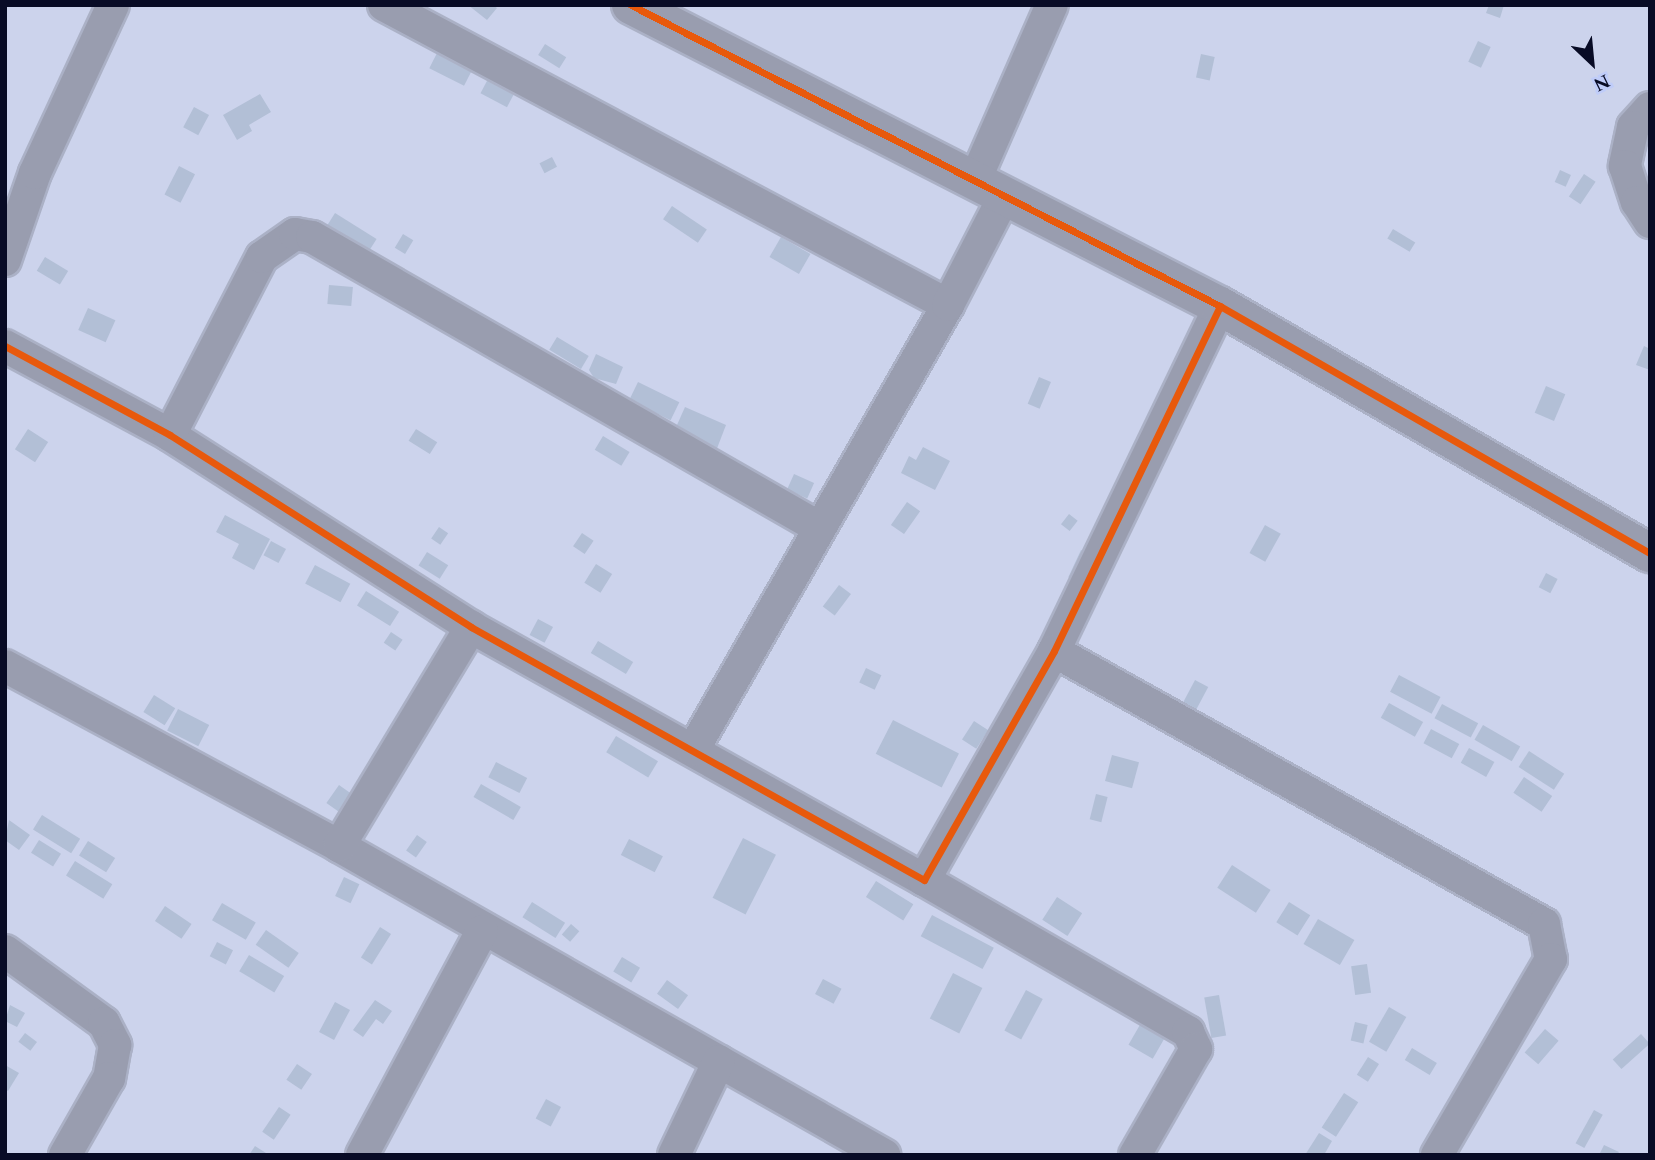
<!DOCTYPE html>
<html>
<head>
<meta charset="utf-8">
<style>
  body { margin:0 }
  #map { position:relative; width:1655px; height:1160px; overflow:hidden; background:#ccd3ec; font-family:Spectral,serif }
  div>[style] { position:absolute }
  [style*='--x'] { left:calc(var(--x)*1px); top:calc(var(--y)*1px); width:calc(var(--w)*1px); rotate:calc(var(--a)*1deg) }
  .building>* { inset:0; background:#b2bfd6; transform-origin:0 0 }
  .roads { filter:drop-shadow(2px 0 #abb1c6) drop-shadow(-2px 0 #abb1c6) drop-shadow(0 2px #abb1c6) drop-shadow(0 -2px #abb1c6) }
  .minor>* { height:32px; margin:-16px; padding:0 16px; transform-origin:16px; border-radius:16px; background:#999daf }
  .tertiary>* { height:38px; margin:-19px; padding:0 19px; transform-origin:19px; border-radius:19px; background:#999daf }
  .cycleway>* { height:7px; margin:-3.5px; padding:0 3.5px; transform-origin:3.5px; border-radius:3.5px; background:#e8590c }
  span { translate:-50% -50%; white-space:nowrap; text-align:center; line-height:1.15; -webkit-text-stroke:5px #bfccf9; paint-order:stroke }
  .frame { position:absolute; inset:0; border:7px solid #080b25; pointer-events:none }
  .north { position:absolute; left:1557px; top:28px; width:70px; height:70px; -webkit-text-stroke:5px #bfccf9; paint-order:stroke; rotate:154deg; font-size:19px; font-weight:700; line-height:28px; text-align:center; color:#080b25 }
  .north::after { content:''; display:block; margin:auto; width:24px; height:32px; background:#080b25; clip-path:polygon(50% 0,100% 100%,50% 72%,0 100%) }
</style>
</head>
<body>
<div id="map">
  <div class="building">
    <i style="clip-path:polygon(468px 5px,493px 5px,497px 8px,487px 20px)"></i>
    <i style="clip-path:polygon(1489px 5px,1504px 5px,1500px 18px,1486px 13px)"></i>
    <i style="left:1478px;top:41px;width:14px;height:23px;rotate:25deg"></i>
    <i style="left:545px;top:44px;width:25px;height:13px;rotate:32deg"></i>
    <i style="left:437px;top:53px;width:39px;height:17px;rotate:27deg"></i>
    <i style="left:1201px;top:54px;width:14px;height:24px;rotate:12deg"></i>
    <i style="left:488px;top:79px;width:30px;height:16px;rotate:28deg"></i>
    <i style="clip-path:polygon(260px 94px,271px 112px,249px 125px,252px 131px,237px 140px,223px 115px)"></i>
    <i style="left:194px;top:107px;width:17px;height:23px;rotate:28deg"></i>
    <i style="left:552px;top:157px;width:11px;height:14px;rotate:63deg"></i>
    <i style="left:179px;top:166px;width:18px;height:32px;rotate:27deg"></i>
    <i style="left:1560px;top:170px;width:12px;height:13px;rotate:24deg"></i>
    <i style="left:1584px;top:174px;width:14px;height:27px;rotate:34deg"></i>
    <i style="left:672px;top:206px;width:42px;height:16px;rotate:34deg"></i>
    <i style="left:335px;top:213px;width:49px;height:16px;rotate:32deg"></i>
    <i style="left:1393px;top:229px;width:26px;height:11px;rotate:31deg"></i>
    <i style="left:403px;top:234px;width:12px;height:16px;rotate:31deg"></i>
    <i style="left:781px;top:237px;width:34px;height:23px;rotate:30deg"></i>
    <i style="left:45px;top:257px;width:27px;height:16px;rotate:31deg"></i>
    <i style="left:329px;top:285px;width:24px;height:19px;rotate:5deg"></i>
    <i style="left:88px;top:308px;width:30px;height:24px;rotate:24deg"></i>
    <i style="left:557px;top:337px;width:37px;height:15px;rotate:31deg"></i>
    <i style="clip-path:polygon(1644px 346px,1650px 349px,1650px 370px,1636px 365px)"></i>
    <i style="clip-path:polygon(596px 354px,623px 367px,616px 384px,594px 378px,589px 370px)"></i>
    <i style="left:1039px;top:377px;width:13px;height:29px;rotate:23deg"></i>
    <i style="left:638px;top:382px;width:46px;height:20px;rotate:26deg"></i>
    <i style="left:1546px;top:386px;width:21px;height:29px;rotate:23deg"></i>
    <i style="clip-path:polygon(685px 407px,726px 425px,716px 451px,677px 425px)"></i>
    <i style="left:28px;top:429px;width:24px;height:24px;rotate:33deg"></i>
    <i style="left:416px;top:429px;width:25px;height:14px;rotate:32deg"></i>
    <i style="left:603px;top:436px;width:31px;height:16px;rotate:31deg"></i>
    <i style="clip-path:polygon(923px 447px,950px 461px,935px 490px,901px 473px,909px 456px,916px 460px)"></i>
    <i style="left:794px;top:474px;width:22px;height:17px;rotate:24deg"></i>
    <i style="left:907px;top:502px;width:16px;height:28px;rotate:35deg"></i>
    <i style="left:1069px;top:514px;width:11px;height:13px;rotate:38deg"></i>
    <i style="clip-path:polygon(225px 515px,270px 539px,254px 570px,232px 558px,239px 544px,216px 532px)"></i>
    <i style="left:1265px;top:525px;width:18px;height:32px;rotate:29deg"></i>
    <i style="left:439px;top:527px;width:11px;height:14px;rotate:34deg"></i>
    <i style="left:582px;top:533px;width:14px;height:16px;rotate:34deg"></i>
    <i style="left:271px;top:541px;width:17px;height:16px;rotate:28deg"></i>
    <i style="left:1081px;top:550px;width:17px;height:30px;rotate:25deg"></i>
    <i style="left:427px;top:552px;width:25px;height:16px;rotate:32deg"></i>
    <i style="left:596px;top:564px;width:19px;height:22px;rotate:32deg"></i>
    <i style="left:315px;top:565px;width:40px;height:21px;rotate:28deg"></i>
    <i style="left:1546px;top:573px;width:13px;height:16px;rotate:27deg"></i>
    <i style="left:839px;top:585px;width:15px;height:27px;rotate:37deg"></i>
    <i style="left:366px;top:591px;width:39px;height:17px;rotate:32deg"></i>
    <i style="left:538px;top:619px;width:17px;height:18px;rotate:28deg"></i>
    <i style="left:391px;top:632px;width:14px;height:13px;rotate:34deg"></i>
    <i style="left:598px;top:641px;width:41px;height:14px;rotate:31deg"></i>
    <i style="left:866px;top:668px;width:17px;height:16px;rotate:25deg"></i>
    <i style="left:1399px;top:675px;width:47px;height:19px;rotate:28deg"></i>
    <i style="left:1195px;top:680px;width:15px;height:26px;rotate:28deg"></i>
    <i style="left:154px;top:695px;width:25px;height:20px;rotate:32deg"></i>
    <i style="left:1389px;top:703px;width:39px;height:17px;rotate:29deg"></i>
    <i style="left:1442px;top:704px;width:41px;height:16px;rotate:28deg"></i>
    <i style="left:178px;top:709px;width:35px;height:24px;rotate:27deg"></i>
    <i style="left:893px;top:720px;width:74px;height:38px;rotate:27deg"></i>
    <i style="left:974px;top:721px;width:17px;height:22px;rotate:33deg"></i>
    <i style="left:1483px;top:725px;width:43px;height:17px;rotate:30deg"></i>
    <i style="left:1431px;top:729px;width:32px;height:16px;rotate:28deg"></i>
    <i style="left:616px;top:736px;width:49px;height:19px;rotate:31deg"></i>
    <i style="left:1469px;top:748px;width:29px;height:17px;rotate:29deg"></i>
    <i style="left:1529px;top:751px;width:42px;height:19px;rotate:33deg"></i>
    <i style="left:1112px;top:755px;width:28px;height:27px;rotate:15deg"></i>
    <i style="left:496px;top:762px;width:35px;height:17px;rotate:27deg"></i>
    <i style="left:1524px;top:777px;width:34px;height:19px;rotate:34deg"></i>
    <i style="left:481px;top:784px;width:46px;height:15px;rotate:30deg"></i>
    <i style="left:339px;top:785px;width:16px;height:22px;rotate:35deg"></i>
    <i style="left:1096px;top:794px;width:12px;height:26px;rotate:14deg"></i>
    <i style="left:42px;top:815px;width:45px;height:17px;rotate:32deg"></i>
    <i style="clip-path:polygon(9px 820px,30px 835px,19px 850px,5px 840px)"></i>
    <i style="left:417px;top:835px;width:12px;height:19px;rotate:35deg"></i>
    <i style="left:743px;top:838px;width:37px;height:67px;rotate:27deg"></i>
    <i style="left:629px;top:839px;width:38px;height:18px;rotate:27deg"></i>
    <i style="left:39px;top:840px;width:26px;height:15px;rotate:32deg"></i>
    <i style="left:88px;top:841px;width:32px;height:17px;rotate:32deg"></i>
    <i style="left:75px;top:861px;width:44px;height:17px;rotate:32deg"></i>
    <i style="left:1232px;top:865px;width:46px;height:27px;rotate:33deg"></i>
    <i style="left:344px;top:877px;width:17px;height:21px;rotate:25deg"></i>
    <i style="left:876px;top:881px;width:44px;height:19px;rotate:32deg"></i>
    <i style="left:1057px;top:897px;width:30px;height:27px;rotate:33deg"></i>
    <i style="left:532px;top:902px;width:39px;height:18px;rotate:32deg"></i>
    <i style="left:1289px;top:902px;width:25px;height:24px;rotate:32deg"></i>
    <i style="left:222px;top:903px;width:39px;height:20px;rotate:30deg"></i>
    <i style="left:165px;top:906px;width:32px;height:18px;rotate:34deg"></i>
    <i style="left:932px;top:915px;width:70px;height:24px;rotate:28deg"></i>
    <i style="left:1318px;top:919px;width:42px;height:29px;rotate:30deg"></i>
    <i style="left:571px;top:924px;width:11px;height:14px;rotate:41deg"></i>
    <i style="left:380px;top:927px;width:13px;height:36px;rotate:32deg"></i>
    <i style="left:266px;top:930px;width:40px;height:18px;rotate:35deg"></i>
    <i style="left:217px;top:942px;width:18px;height:16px;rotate:27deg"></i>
    <i style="left:249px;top:955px;width:41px;height:19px;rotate:31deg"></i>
    <i style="left:622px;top:957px;width:21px;height:17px;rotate:31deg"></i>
    <i style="left:1367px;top:964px;width:29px;height:16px;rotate:82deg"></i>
    <i style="left:953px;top:973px;width:33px;height:51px;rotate:27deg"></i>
    <i style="left:823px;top:979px;width:21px;height:17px;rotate:28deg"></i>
    <i style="left:667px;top:980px;width:26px;height:17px;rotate:36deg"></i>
    <i style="left:1026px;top:990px;width:19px;height:46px;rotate:28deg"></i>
    <i style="left:1219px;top:995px;width:41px;height:15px;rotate:80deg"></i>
    <i style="clip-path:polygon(375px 1000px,392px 1011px,383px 1024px,376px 1019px,363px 1037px,353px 1030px)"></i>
    <i style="left:335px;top:1002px;width:17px;height:34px;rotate:28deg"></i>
    <i style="clip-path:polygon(10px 1005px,25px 1013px,17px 1027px,5px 1021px)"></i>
    <i style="left:1389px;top:1007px;width:20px;height:40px;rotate:30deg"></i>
    <i style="left:1355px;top:1022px;width:13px;height:19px;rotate:13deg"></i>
    <i style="left:1141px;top:1023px;width:28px;height:25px;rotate:30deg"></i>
    <i style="left:1545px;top:1029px;width:18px;height:31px;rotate:41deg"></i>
    <i style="left:25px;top:1033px;width:15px;height:11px;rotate:37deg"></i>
    <i style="left:1641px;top:1034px;width:13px;height:38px;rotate:48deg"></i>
    <i style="left:1412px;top:1048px;width:29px;height:14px;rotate:31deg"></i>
    <i style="left:1368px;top:1057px;width:13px;height:21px;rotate:32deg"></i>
    <i style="left:297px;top:1064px;width:18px;height:19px;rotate:34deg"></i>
    <i style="clip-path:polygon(5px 1065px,19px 1073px,8px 1091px,5px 1089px)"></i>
    <i style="left:1344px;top:1093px;width:17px;height:41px;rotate:33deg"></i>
    <i style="left:546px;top:1099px;width:17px;height:22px;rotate:28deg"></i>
    <i style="left:279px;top:1107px;width:14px;height:30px;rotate:34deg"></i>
    <i style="left:1594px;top:1110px;width:10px;height:38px;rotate:29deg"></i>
    <i style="clip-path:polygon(1319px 1133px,1332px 1141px,1324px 1155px,1305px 1155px)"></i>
    <i style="clip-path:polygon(1604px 1145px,1619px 1152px,1617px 1155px,1599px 1155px)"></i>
    <i style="clip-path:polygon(255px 1146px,266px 1153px,265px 1155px,249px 1155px)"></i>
  </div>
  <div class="roads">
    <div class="minor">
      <i style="--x:384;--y:5;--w:639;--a:28.01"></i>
      <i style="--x:1650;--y:108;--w:25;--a:132"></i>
      <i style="--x:1633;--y:127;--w:40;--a:102"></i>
      <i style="--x:1625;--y:166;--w:38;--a:72"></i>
      <i style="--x:1637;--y:202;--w:24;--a:57"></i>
      <i style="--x:975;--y:180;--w:191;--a:-66.3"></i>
      <i style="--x:5;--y:260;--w:92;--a:-71"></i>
      <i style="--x:35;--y:173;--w:185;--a:-65.1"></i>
      <i style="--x:5;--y:346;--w:187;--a:28.3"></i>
      <i style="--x:170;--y:435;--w:357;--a:32.5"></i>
      <i style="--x:471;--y:627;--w:519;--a:29.18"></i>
      <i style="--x:924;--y:880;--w:263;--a:-60.4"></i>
      <i style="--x:1054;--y:651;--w:383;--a:-64.3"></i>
      <i style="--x:170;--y:435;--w:200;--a:-62.7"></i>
      <i style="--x:262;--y:257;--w:40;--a:-34.9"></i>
      <i style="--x:295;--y:234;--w:17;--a:10"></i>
      <i style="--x:312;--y:237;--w:583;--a:29.82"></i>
      <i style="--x:1054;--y:651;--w:561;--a:29.12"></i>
      <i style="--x:1544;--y:924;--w:36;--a:79"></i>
      <i style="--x:1551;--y:959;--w:227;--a:120.2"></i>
      <i style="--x:5;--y:666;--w:379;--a:28.3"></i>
      <i style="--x:339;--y:846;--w:627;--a:29.55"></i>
      <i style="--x:693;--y:750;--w:513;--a:-60.19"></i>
      <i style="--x:948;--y:305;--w:124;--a:-62.6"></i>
      <i style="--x:339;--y:846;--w:256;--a:-58.9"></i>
      <i style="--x:924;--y:880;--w:305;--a:29.9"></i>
      <i style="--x:1188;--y:1032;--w:19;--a:65"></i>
      <i style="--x:1196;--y:1049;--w:122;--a:119.9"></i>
      <i style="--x:5;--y:951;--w:122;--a:36"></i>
      <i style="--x:104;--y:1023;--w:25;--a:63"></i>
      <i style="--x:115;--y:1045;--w:34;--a:100"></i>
      <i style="--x:109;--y:1078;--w:89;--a:119.7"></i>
      <i style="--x:362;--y:1155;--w:254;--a:-61.8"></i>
      <i style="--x:674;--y:1155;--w:104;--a:-64.4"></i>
    </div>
    <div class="tertiary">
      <i style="--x:631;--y:5;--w:661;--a:27.07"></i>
      <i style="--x:1220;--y:306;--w:496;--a:29.9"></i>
    </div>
  </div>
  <div class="cycleway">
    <i style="--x:631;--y:5;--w:661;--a:27.07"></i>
    <i style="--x:1220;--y:306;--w:496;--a:29.9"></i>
    <i style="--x:5;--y:346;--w:187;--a:28.3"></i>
    <i style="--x:170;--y:435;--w:357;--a:32.5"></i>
    <i style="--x:471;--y:627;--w:519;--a:29.18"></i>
    <i style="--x:924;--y:880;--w:263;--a:-60.4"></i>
    <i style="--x:1054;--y:651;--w:383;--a:-64.3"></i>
  </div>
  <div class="frame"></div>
  <div class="north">N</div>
</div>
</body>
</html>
